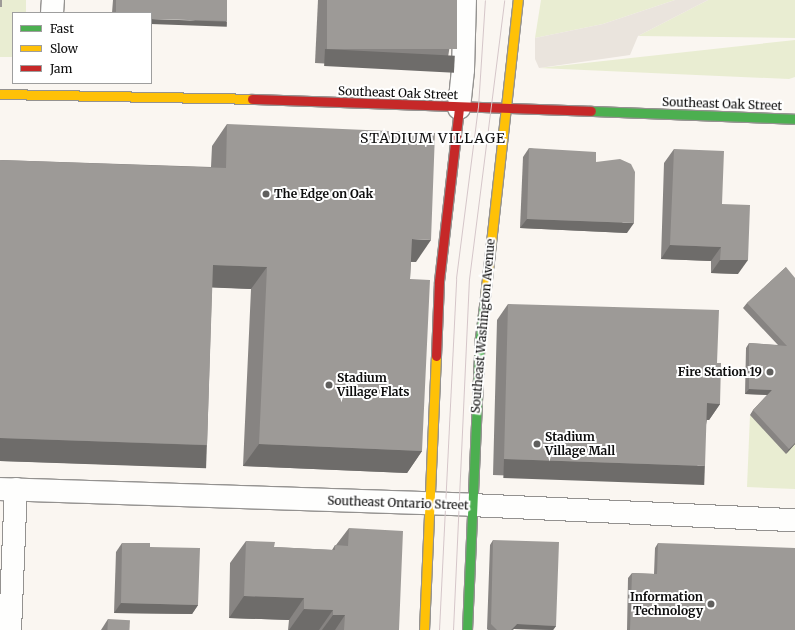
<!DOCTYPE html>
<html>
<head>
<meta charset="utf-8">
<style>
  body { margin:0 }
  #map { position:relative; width:795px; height:630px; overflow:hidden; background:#faf6f1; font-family:Merriweather,serif }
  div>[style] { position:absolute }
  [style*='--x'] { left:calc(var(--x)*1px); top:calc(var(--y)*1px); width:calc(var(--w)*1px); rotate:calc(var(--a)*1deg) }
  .green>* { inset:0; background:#e9edd2 }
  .plaza>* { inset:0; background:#eae4dd }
  .roads { filter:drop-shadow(1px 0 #949290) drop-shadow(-1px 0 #949290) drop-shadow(0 1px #949290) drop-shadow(0 -1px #949290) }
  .street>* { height:22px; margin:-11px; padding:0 11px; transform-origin:11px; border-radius:11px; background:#fefefd }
  .fast>* { height:9px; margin:-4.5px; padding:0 4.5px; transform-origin:4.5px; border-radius:4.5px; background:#4caf50 }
  .slow>* { height:9px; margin:-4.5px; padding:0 4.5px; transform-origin:4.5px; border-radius:4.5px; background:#ffc107 }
  .jam>* { height:9px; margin:-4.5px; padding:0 4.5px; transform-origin:4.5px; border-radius:4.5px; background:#c62828 }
  .tram>* { height:1px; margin:-0.5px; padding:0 0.5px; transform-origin:0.5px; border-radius:0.5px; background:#d5c6c9 }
  .wall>* { inset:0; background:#878482 }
  .shaded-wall>* { inset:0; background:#6e6c6a; transform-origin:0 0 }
  .building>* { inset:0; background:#9d9a97; transform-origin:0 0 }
  .dots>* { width:11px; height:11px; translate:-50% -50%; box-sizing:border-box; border:2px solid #fff; border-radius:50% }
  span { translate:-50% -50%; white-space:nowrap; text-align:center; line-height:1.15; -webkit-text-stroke:4px #fff; paint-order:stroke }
  .street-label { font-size:12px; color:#0d0d0d }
  .poi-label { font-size:12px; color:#0d0d0d; font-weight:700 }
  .left { translate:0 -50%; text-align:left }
  .right { translate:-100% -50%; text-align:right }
  .quarter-label { font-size:14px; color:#0d0d0d; letter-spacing:1px }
  .legend { position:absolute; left:12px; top:12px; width:140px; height:72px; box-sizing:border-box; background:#fff; border:1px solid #9e9e9e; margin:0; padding:5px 7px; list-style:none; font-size:12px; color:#0d0d0d }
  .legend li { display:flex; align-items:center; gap:8px; height:20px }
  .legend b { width:20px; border:1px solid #9e9e9e }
</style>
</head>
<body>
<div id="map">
  <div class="green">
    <i style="clip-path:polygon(0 0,26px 0,26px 13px,13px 13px,13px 57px,0 57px)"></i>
    <i style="clip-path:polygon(541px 0,675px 0,603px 24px,535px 38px)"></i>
    <i style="clip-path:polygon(708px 0,795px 0,795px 38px,638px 36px)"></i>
    <i style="clip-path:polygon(795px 40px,795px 77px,789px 79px,539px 68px)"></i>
    <i style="clip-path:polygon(750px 415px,795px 444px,795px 489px,747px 487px)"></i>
  </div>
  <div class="plaza">
    <i style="clip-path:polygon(675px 0,708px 0,638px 36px,630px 55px,539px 68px,535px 59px,535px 38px,603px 24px)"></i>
  </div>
  <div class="roads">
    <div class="street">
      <i style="--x:52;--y:13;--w:13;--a:-86"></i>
      <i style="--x:459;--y:108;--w:38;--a:-84"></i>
      <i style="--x:463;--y:70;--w:70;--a:-88.4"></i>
      <i style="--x:0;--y:489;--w:471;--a:1.9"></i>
      <i style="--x:471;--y:505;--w:324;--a:2.7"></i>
      <i style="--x:10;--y:630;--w:141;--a:-87.6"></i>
    </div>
    <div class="fast">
      <i style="--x:591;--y:111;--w:204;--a:2.2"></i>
      <i style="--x:467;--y:630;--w:292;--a:-87.5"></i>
      <i style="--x:480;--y:338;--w:41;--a:-83"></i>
    </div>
    <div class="slow">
      <i style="--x:0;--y:94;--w:252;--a:1.1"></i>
      <i style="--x:485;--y:297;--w:299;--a:-83.7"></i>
      <i style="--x:424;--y:630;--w:274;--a:-87.5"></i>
    </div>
    <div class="jam">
      <i style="--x:252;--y:99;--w:339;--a:2"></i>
      <i style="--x:436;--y:356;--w:75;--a:-87.7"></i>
      <i style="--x:439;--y:281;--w:174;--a:-83.4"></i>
    </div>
  </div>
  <div class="tram">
    <i style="--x:439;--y:630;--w:352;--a:-87.2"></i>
    <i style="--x:456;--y:278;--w:172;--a:-82.7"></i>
    <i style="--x:478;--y:107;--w:107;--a:-86.3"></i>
    <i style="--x:453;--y:630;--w:351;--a:-87.4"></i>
    <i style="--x:469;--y:279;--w:281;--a:-82.8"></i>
  </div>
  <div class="wall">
    <i style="clip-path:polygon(113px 0,227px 0,227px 21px,223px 26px,151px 13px,112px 13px)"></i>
    <i style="clip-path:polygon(318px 0,457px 0,446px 70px,315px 63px)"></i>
    <i style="clip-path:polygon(227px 124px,416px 262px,411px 262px,410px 279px,422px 451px,407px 473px,243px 466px,251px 289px,212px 287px,207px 445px,191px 467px,0 461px,0 160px,211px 167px,212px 146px)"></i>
    <i style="clip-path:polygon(529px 148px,596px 162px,627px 233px,520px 228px,523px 157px)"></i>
    <i style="clip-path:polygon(674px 149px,722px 204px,738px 274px,711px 273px,711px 261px,661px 259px,664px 163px)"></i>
    <i style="clip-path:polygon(786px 267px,795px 444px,786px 454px,750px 415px,753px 410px,767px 395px,745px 394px,746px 348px,749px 343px,778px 345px,743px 308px,747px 303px)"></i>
    <i style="clip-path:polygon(508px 304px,717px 363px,720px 404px,709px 420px,707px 420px,694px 482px,493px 475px,497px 320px)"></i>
    <i style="clip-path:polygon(349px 528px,399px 630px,288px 630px,289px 620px,229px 618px,230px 563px,246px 541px,274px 547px,332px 550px,335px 545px,336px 545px)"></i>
    <i style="clip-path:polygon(493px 540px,556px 626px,553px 630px,514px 629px,512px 630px,488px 630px,487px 629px,490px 545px)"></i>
    <i style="clip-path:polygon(122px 543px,150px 547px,198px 605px,192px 614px,114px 613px,116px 552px)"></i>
    <i style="clip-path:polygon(658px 543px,795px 630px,627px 630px,628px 578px,632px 573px,654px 574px,655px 548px)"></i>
    <i style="clip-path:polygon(108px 619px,129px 630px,101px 630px)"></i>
  </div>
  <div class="shaded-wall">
    <i style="left:151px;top:19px;width:76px;height:5px;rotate:2deg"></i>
    <i style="left:325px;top:49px;width:130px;height:17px;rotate:3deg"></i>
    <i style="clip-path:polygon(527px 219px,634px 223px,627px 233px,520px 228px)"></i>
    <i style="clip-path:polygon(412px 239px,431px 240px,416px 262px,397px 261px)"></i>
    <i style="clip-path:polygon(670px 245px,721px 247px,711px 261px,661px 259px)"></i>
    <i style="clip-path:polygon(720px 260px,748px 260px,738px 274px,711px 273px)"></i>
    <i style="clip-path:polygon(213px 265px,267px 267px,251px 289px,198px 287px)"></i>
    <i style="clip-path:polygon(749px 389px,772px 390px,769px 395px,745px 394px)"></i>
    <i style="clip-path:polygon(707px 403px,720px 404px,709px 420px,696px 419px)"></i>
    <i style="left:0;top:438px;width:207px;height:23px;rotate:2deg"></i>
    <i style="clip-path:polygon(795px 443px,795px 444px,786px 454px,789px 449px)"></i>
    <i style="clip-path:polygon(259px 444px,422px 451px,407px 473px,243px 466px)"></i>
    <i style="left:504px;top:459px;width:201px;height:19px;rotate:2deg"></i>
    <i style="clip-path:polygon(244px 596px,304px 598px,289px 620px,229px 618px)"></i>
    <i style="clip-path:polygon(121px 603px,198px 605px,192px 614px,114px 613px)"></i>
    <i style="clip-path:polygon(304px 609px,333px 610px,319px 630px,289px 630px)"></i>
    <i style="clip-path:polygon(333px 615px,345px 615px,335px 630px,322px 630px)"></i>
    <i style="clip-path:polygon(517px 624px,556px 626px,553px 630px,514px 629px,512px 630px,511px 630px)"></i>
  </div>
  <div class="building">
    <i style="left:0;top:0;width:2px;height:7px"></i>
    <i style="clip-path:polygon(116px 0,227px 0,227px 21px,151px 19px,151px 13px,116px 13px)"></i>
    <i style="left:327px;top:0;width:130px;height:49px"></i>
    <i style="clip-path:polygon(227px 124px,435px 133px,431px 240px,412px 239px,410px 279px,430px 280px,422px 451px,259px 444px,267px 267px,213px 265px,207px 445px,0 438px,0 160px,226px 168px)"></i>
    <i style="clip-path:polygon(529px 148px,596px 152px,596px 162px,620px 159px,631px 164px,635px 172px,634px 223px,527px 219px)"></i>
    <i style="clip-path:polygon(674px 149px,724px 151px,722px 204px,750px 205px,748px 260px,720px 260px,721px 247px,670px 245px)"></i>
    <i style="clip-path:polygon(786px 267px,795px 278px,795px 443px,789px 449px,753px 410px,772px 390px,749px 389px,749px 343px,787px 346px,747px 303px)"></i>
    <i style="clip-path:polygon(508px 304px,719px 310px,717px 363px,721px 363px,720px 404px,707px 403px,705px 466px,504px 459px)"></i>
    <i style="clip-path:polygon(349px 528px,403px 531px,399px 630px,344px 630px,345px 615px,333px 615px,333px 610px,304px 609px,304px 598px,244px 596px,246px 541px,275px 542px,274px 547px,335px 550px,335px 545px,348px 546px)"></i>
    <i style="clip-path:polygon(493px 540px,559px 542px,556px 626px,517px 624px,511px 630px,497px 630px,491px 624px)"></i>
    <i style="clip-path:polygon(122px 543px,150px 543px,150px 547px,200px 548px,198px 605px,121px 603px)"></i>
    <i style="clip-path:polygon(658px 543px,795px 548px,795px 630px,630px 630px,632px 573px,657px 574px)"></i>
    <i style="left:108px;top:619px;width:22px;height:11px;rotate:3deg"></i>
  </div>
  <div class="dots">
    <i style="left:266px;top:194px;background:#605f5d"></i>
    <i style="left:770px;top:372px;background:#605f5d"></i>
    <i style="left:329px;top:385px;background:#605f5d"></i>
    <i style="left:537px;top:444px;background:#605f5d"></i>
    <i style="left:711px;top:604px;background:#605f5d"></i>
  </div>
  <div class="street-label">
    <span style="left:398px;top:93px;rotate:2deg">Southeast Oak Street</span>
    <span style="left:722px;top:104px;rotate:2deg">Southeast Oak Street</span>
    <span style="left:483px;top:326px;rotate:-85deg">Southeast Washington Avenue</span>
    <span style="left:398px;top:503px;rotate:2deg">Southeast Ontario Street</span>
  </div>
  <div class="poi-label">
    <span class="left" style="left:274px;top:194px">The Edge on Oak</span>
    <span class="right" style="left:762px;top:372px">Fire Station 19</span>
    <span class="left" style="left:337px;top:385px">Stadium<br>Village Flats</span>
    <span class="left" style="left:545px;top:444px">Stadium<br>Village Mall</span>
    <span class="right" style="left:703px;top:604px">Information<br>Technology</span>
  </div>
  <div class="quarter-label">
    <span style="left:433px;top:138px">STADIUM VILLAGE</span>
  </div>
  <ul class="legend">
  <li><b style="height:5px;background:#4caf50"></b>Fast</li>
  <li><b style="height:5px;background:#ffc107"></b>Slow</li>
  <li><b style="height:5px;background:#c62828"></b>Jam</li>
  </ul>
</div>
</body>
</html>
